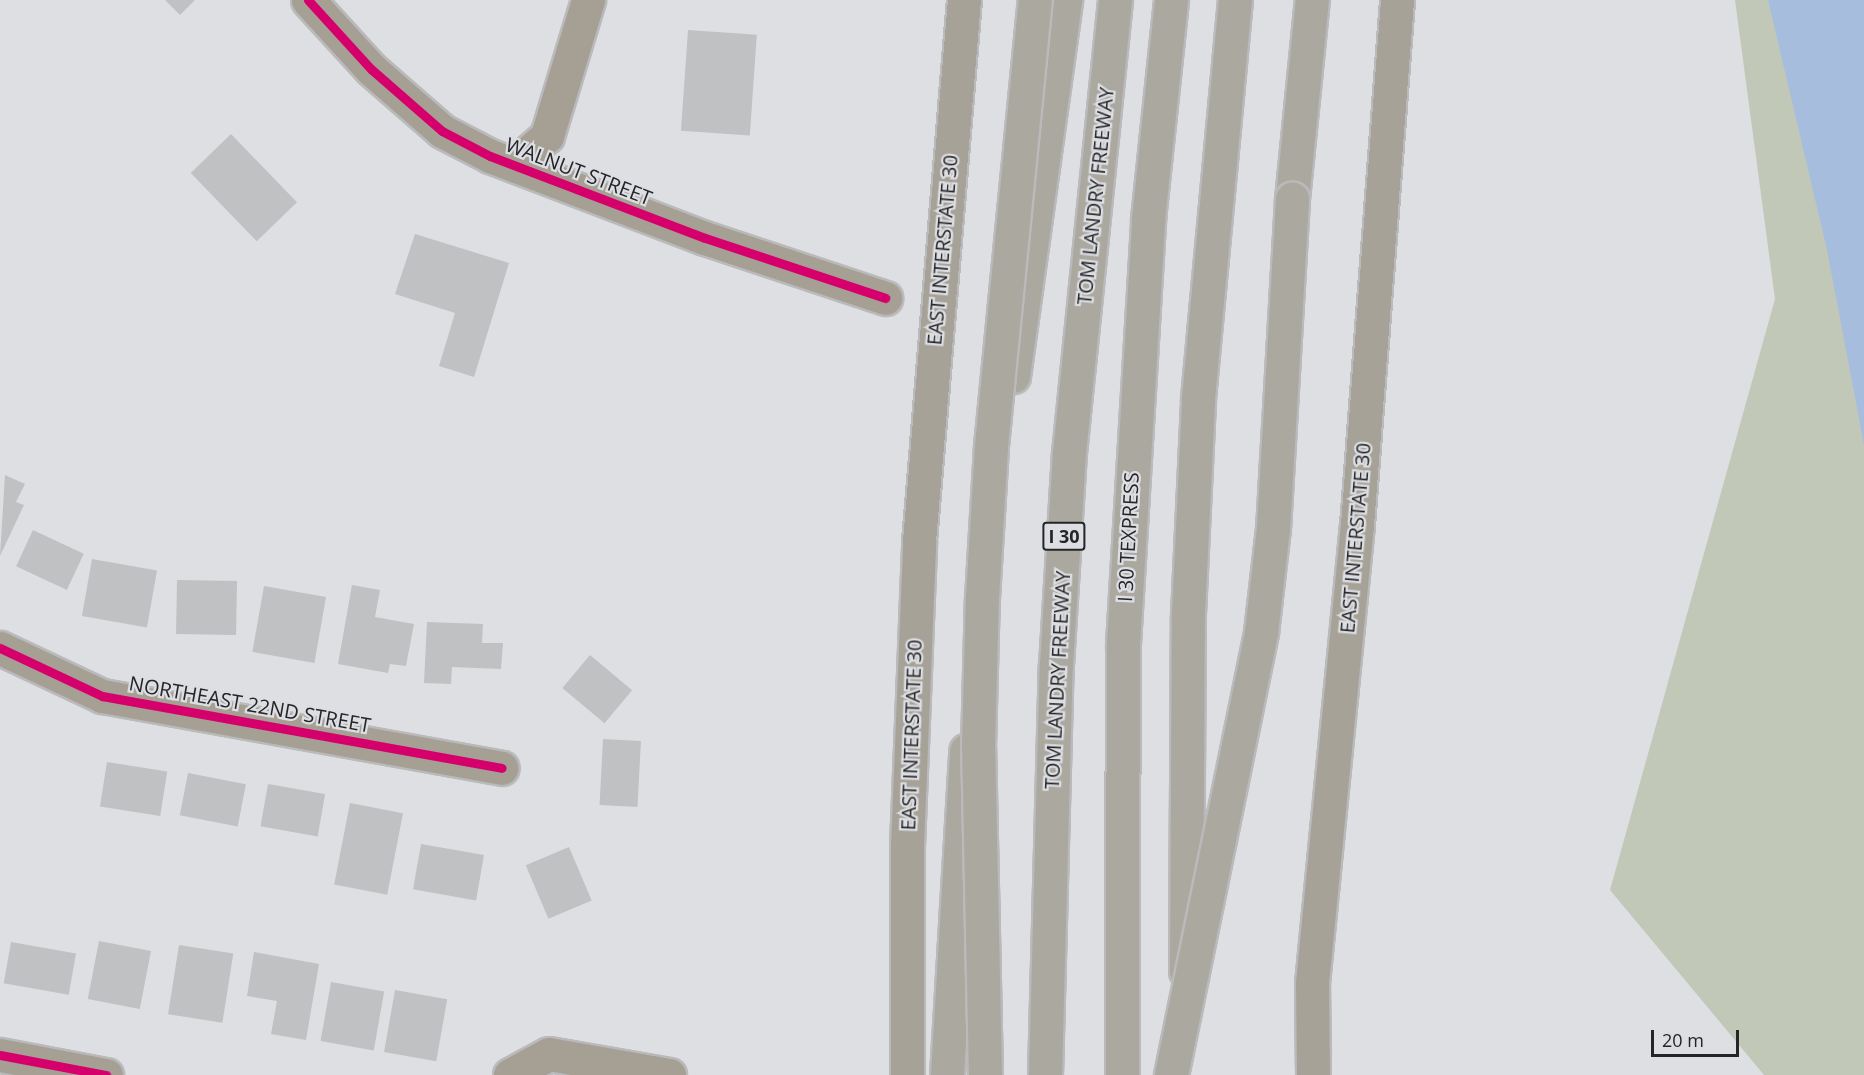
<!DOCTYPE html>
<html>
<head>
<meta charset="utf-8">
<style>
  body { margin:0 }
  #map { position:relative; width:1864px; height:1075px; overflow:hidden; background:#dedfe2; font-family:"Open Sans",sans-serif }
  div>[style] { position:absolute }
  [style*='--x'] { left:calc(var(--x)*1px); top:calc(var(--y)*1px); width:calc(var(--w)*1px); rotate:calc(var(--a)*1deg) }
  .green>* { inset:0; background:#c1c8b8 }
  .water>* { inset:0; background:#a6bdde }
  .building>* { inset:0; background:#c0c1c3; transform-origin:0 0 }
  .roads { filter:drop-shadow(2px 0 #bababc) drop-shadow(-2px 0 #bababc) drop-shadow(0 2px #bababc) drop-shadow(0 -2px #bababc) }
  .minor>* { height:33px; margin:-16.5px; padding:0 16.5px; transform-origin:16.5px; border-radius:16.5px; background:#a69f94 }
  .major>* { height:33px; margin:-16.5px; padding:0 16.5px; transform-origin:16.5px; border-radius:16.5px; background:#a7a297 }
  .highway>* { height:33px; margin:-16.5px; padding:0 16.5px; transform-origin:16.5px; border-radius:16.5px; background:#aba8a0 }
  .bridges { filter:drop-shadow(2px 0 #bababc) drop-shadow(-2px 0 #bababc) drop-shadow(0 2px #bababc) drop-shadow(0 -2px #bababc) }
  .highway-bridge>* { height:33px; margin:-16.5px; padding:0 16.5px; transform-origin:16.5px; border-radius:16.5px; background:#aba8a0 }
  .cycleway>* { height:9px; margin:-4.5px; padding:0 4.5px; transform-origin:4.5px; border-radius:4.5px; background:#d6006c }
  span { translate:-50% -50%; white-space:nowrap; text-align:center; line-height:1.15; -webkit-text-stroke:4.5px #dddee3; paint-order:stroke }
  .shield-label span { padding:2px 4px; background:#dddee3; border:2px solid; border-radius:4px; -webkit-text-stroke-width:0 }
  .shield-label { font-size:18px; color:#242526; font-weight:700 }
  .street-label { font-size:20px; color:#242526 }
  .scale { position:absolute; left:1651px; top:1030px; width:88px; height:27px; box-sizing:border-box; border:3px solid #242526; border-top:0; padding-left:8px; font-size:18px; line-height:21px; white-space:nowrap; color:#242526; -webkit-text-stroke:4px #dddee3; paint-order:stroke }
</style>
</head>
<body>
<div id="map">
  <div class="green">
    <i style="clip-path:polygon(1735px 0,1864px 0,1864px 1075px,1764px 1075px,1610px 890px,1775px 299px)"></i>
  </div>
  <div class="water">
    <i style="clip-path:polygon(1768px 0,1864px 0,1864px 445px,1827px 250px)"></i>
  </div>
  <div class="building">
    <i style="clip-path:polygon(165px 0,195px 0,180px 15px)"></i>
    <i style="left:688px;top:30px;width:69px;height:101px;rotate:4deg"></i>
    <i style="left:231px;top:134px;width:95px;height:56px;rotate:46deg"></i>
    <i style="clip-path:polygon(415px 234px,509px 263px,474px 377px,439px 366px,455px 313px,395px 294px)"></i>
    <i style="clip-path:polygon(5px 475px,25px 484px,16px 502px,24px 505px,0 556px)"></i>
    <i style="left:33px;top:530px;width:56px;height:40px;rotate:25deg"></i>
    <i style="left:92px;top:559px;width:66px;height:58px;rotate:10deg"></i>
    <i style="left:177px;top:580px;width:60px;height:54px;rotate:1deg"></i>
    <i style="clip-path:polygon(352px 585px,380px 590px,375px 617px,414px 624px,406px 666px,390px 664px,388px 673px,338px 664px)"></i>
    <i style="left:264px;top:586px;width:63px;height:67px;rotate:10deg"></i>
    <i style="clip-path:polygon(427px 622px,483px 624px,482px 643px,503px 643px,501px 669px,452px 667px,451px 684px,424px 683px)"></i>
    <i style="left:590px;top:655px;width:55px;height:43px;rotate:40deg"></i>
    <i style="left:603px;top:739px;width:38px;height:66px;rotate:3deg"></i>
    <i style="left:107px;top:762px;width:61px;height:45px;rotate:9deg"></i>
    <i style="left:188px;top:773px;width:59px;height:43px;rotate:11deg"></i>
    <i style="left:268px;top:784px;width:58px;height:43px;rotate:10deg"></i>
    <i style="left:350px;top:803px;width:54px;height:83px;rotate:11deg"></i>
    <i style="left:421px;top:844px;width:64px;height:46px;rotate:10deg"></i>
    <i style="left:569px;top:847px;width:58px;height:47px;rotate:67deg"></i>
    <i style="left:99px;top:941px;width:53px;height:59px;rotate:11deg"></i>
    <i style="left:11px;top:942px;width:66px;height:42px;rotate:10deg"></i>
    <i style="left:179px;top:945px;width:55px;height:70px;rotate:9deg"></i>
    <i style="clip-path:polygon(254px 952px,319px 964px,306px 1040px,271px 1034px,277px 1001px,247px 996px)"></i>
    <i style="left:331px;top:982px;width:54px;height:60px;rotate:10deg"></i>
    <i style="left:395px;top:990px;width:53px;height:63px;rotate:10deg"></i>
  </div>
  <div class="roads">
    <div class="minor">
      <i style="--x:308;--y:0;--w:93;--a:47.6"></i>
      <i style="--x:371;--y:69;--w:94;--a:41.1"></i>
      <i style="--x:442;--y:131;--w:54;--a:27.5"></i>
      <i style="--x:490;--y:156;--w:230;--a:20.9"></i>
      <i style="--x:705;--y:238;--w:190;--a:18.4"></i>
      <i style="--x:514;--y:165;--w:44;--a:-41.3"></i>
      <i style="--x:547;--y:136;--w:142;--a:-73.2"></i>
      <i style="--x:0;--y:648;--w:113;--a:25.2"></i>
      <i style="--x:102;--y:696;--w:406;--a:10.2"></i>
      <i style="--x:0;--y:1055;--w:108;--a:10.7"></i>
      <i style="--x:510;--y:1075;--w:44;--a:-28.3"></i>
      <i style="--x:549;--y:1054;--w:122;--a:9.9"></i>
    </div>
    <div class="major">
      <i style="--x:907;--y:1075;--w:229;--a:-90"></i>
      <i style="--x:907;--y:846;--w:305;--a:-87.7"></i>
      <i style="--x:919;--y:541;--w:543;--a:-85.25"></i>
      <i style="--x:1313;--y:1075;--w:92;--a:-90.6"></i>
      <i style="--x:1312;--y:983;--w:460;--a:-84.4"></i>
      <i style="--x:1357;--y:525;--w:527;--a:-85.64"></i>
    </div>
    <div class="highway">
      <i style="--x:1292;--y:199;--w:200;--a:-84.3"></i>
      <i style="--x:1013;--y:376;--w:380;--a:-82.1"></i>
      <i style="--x:1186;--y:971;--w:357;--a:-89.7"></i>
      <i style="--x:1188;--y:614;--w:216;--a:-87.3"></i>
      <i style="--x:1198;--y:398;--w:400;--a:-84.7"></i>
      <i style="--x:947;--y:1075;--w:325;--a:-86.6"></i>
      <i style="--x:1045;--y:1075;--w:410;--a:-88.5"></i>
      <i style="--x:1056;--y:665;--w:212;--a:-86.5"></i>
      <i style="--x:1069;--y:453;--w:455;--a:-84.2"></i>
      <i style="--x:1122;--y:1075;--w:431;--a:-89.9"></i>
      <i style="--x:1123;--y:644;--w:426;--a:-86.6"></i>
      <i style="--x:1148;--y:219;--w:220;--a:-84"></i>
    </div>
  </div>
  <div class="bridges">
    <div class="highway-bridge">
      <i style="--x:985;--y:1075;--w:329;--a:-91.2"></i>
      <i style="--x:978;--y:746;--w:148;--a:-88.5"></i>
      <i style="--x:982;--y:598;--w:152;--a:-86.6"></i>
      <i style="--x:991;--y:446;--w:448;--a:-84.4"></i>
      <i style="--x:1171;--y:1075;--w:452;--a:-78.5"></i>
      <i style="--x:1261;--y:632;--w:104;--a:-83.4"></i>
      <i style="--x:1273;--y:529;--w:331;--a:-86.7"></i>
    </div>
  </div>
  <div class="cycleway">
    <i style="--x:308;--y:0;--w:93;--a:47.6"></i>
    <i style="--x:371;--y:69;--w:94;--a:41.1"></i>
    <i style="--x:442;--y:131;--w:54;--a:27.5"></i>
    <i style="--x:490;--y:156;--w:230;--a:20.9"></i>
    <i style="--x:705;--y:238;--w:190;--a:18.4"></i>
    <i style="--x:0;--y:648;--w:113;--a:25.2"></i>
    <i style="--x:102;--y:696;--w:406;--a:10.2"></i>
    <i style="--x:0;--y:1055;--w:108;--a:10.7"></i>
  </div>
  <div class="shield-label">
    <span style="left:1064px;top:536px">I 30</span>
  </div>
  <div class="street-label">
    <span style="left:579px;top:171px;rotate:21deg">WALNUT STREET</span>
    <span style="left:1095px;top:196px;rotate:-84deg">TOM LANDRY FREEWAY</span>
    <span style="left:942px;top:250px;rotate:-85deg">EAST INTERSTATE 30</span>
    <span style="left:1128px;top:537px;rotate:-87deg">I 30 TEXPRESS</span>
    <span style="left:1355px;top:538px;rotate:-85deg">EAST INTERSTATE 30</span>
    <span style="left:1057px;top:680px;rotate:-87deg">TOM LANDRY FREEWAY</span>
    <span style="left:250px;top:704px;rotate:10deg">NORTHEAST 22ND STREET</span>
    <span style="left:911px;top:735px;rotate:-88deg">EAST INTERSTATE 30</span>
  </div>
  <div class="scale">20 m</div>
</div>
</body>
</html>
